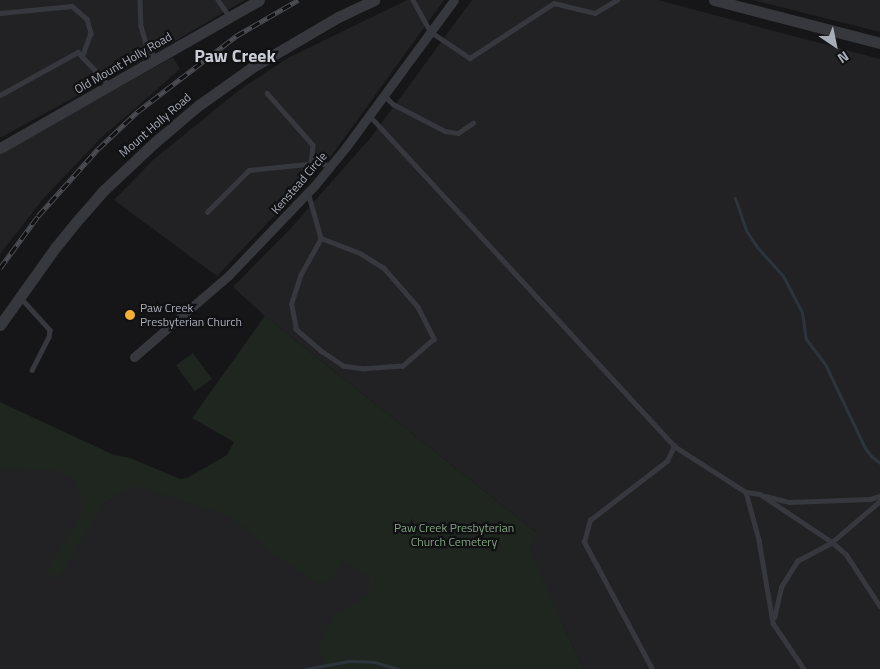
<!DOCTYPE html>
<html>
<head>
<meta charset="utf-8">
<style>
  body { margin:0 }
  #map { position:relative; width:880px; height:669px; overflow:hidden; background:#161618; font-family:"Titillium Web",sans-serif }
  div>[style] { position:absolute }
  [style*='--x'] { left:calc(var(--x)*1px); top:calc(var(--y)*1px); width:calc(var(--w)*1px); rotate:calc(var(--a)*1deg) }
  .built>* { inset:0; background:#222225 }
  .green>* { inset:0; background:#1e261f; transform-origin:0 0 }
  .stream>* { height:3px; margin:-1.5px; padding:0 1.5px; transform-origin:1.5px; border-radius:1.5px; background:#2c353c }
  .service>* { height:4.5px; margin:-2.25px; padding:0 2.25px; transform-origin:2.25px; border-radius:2.25px; background:#37383d }
  .minor>* { height:9px; margin:-4.5px; padding:0 4.5px; transform-origin:4.5px; border-radius:4.5px; background:#37383d }
  .tertiary>* { height:11px; margin:-5.5px; padding:0 5.5px; transform-origin:5.5px; border-radius:5.5px; background:#37383d }
  .rail>* { height:5px; margin-top:-2.5px; transform-origin:0; background:repeating-linear-gradient(90deg,#111113 0 9px,#4a4c52 0 18px); box-sizing:border-box; border-block:1px solid #4a4c52 }
  .dots>* { width:14px; height:14px; translate:-50% -50%; box-sizing:border-box; border:2px solid #111113; border-radius:50% }
  span { translate:-50% -50%; white-space:nowrap; text-align:center; line-height:1.15; -webkit-text-stroke:4.5px #111113; paint-order:stroke }
  .street-label { font-size:12px; color:#a8adb8 }
  .poi-label { font-size:12px; color:#a8adb8 }
  .left { translate:0 -50%; text-align:left }
  .park-label { font-size:12px; color:#7fa381 }
  .district-label { font-size:18px; color:#c9ccd4; font-weight:700 }
  .north { position:absolute; left:810px; top:20px; width:50px; height:50px; -webkit-text-stroke:4px #111113; paint-order:stroke; rotate:146deg; font-size:14px; font-weight:700; line-height:20px; text-align:center; color:#a8adb8 }
  .north::after { content:''; display:block; margin:auto; width:18px; height:22px; background:#a8adb8; clip-path:polygon(50% 0,100% 100%,50% 72%,0 100%) }
</style>
</head>
<body>
<div id="map">
  <div class="built">
    <i style="clip-path:polygon(0 0,245px 0,146px 58px,0 138px)"></i>
    <i style="clip-path:polygon(407px 0,444px 0,332px 155px,217px 276px,114px 200px,152px 161px,239px 90px,288px 58px)"></i>
    <i style="clip-path:polygon(472px 0,658px 0,880px 59px,880px 669px,583px 669px,559px 616px,518px 669px,0 669px,0 419px,106px 471px,537px 533px,265px 316px,233px 287px,291px 228px,372px 136px)"></i>
    <i style="clip-path:polygon(753px 0,880px 0,880px 32px)"></i>
    <i style="clip-path:polygon(173px 57px,180px 69px,101px 138px,43px 199px,0 254px,0 154px)"></i>
  </div>
  <div class="green">
    <i style="clip-path:polygon(265px 316px,537px 533px,529px 549px,583px 669px,329px 669px,318px 648px,325px 632px,334px 616px,368px 595px,370px 578px,343px 560px,333px 577px,319px 585px,269px 551px,248px 530px,226px 515px,136px 486px,118px 493px,102px 506px,61px 574px,54px 579px,48px 574px,48px 568px,81px 516px,81px 498px,76px 481px,54px 470px,0 468px,0 402px,114px 455px,130px 458px,180px 479px,187px 478px,227px 455px,234px 442px,192px 418px)"></i>
    <i style="left:193px;top:353px;width:32px;height:21px;rotate:54deg"></i>
  </div>
  <div class="stream">
    <i style="--x:735;--y:198;--w:36;--a:71"></i>
    <i style="--x:747;--y:232;--w:18;--a:56"></i>
    <i style="--x:757;--y:247;--w:39;--a:48"></i>
    <i style="--x:783;--y:276;--w:41;--a:62.2"></i>
    <i style="--x:802;--y:312;--w:27;--a:82"></i>
    <i style="--x:806;--y:339;--w:34;--a:53"></i>
    <i style="--x:826;--y:366;--w:91;--a:64.6"></i>
    <i style="--x:865;--y:448;--w:10;--a:53"></i>
    <i style="--x:871;--y:456;--w:11;--a:38"></i>
    <i style="--x:305;--y:669;--w:45;--a:-10.3"></i>
    <i style="--x:349;--y:661;--w:25;--a:2"></i>
    <i style="--x:374;--y:662;--w:25;--a:16"></i>
  </div>
  <div class="service">
    <i style="--x:140;--y:0;--w:26;--a:88"></i>
    <i style="--x:141;--y:26;--w:18;--a:74"></i>
    <i style="--x:146;--y:43;--w:17;--a:59"></i>
    <i style="--x:218;--y:0;--w:19;--a:55"></i>
    <i style="--x:413;--y:0;--w:37;--a:61"></i>
    <i style="--x:431;--y:32;--w:47;--a:33.7"></i>
    <i style="--x:470;--y:58;--w:100;--a:-33.2"></i>
    <i style="--x:554;--y:3;--w:42;--a:13.7"></i>
    <i style="--x:595;--y:13;--w:26;--a:-31"></i>
    <i style="--x:0;--y:13;--w:72;--a:-5.6"></i>
    <i style="--x:72;--y:6;--w:20;--a:41"></i>
    <i style="--x:87;--y:19;--w:15;--a:74"></i>
    <i style="--x:91;--y:33;--w:23;--a:110"></i>
    <i style="--x:267;--y:93;--w:69;--a:48.5"></i>
    <i style="--x:313;--y:145;--w:18;--a:96"></i>
    <i style="--x:0;--y:95;--w:89;--a:-28.9"></i>
    <i style="--x:78;--y:52;--w:45;--a:46.8"></i>
    <i style="--x:384;--y:95;--w:13;--a:45"></i>
    <i style="--x:393;--y:104;--w:59;--a:27.4"></i>
    <i style="--x:445;--y:131;--w:13;--a:9"></i>
    <i style="--x:458;--y:133;--w:18;--a:-34"></i>
    <i style="--x:369;--y:115;--w:450;--a:47.3"></i>
    <i style="--x:674;--y:446;--w:85;--a:32.6"></i>
    <i style="--x:746;--y:492;--w:50;--a:74.8"></i>
    <i style="--x:759;--y:540;--w:84;--a:80.4"></i>
    <i style="--x:773;--y:623;--w:55;--a:56"></i>
    <i style="--x:308;--y:192;--w:48;--a:74.2"></i>
    <i style="--x:321;--y:238;--w:42;--a:21"></i>
    <i style="--x:360;--y:253;--w:28;--a:32"></i>
    <i style="--x:384;--y:268;--w:52;--a:48.9"></i>
    <i style="--x:418;--y:307;--w:36;--a:63"></i>
    <i style="--x:434;--y:339;--w:41;--a:138.9"></i>
    <i style="--x:403;--y:366;--w:39;--a:176"></i>
    <i style="--x:364;--y:369;--w:21;--a:-172"></i>
    <i style="--x:343;--y:366;--w:25;--a:-146"></i>
    <i style="--x:322;--y:352;--w:35;--a:-139"></i>
    <i style="--x:296;--y:329;--w:25;--a:-101"></i>
    <i style="--x:291;--y:304;--w:32;--a:-72"></i>
    <i style="--x:301;--y:274;--w:41;--a:-60.9"></i>
    <i style="--x:207;--y:212;--w:59;--a:-45"></i>
    <i style="--x:249;--y:170;--w:67;--a:-6"></i>
    <i style="--x:316;--y:163;--w:14;--a:8"></i>
    <i style="--x:21;--y:298;--w:43;--a:47.8"></i>
    <i style="--x:50;--y:330;--w:7;--a:98"></i>
    <i style="--x:49;--y:337;--w:37;--a:117"></i>
    <i style="--x:746;--y:492;--w:14;--a:8"></i>
    <i style="--x:760;--y:494;--w:87;--a:33.7"></i>
    <i style="--x:832;--y:542;--w:18;--a:41"></i>
    <i style="--x:846;--y:554;--w:62;--a:56.8"></i>
    <i style="--x:765;--y:496;--w:25;--a:14"></i>
    <i style="--x:789;--y:502;--w:81;--a:-2.1"></i>
    <i style="--x:870;--y:499;--w:10;--a:-17"></i>
    <i style="--x:774;--y:618;--w:32;--a:-77"></i>
    <i style="--x:781;--y:587;--w:31;--a:-58"></i>
    <i style="--x:797;--y:561;--w:40;--a:-28"></i>
    <i style="--x:832;--y:542;--w:63;--a:-40.5"></i>
    <i style="--x:652;--y:669;--w:144;--a:-118.2"></i>
    <i style="--x:584;--y:542;--w:23;--a:-75"></i>
    <i style="--x:590;--y:520;--w:97;--a:-37.5"></i>
    <i style="--x:667;--y:461;--w:17;--a:-65"></i>
  </div>
  <div class="minor">
    <i style="--x:134;--y:357;--w:125;--a:-40.8"></i>
    <i style="--x:229;--y:275;--w:124;--a:-46.3"></i>
    <i style="--x:315;--y:185;--w:49;--a:-50.8"></i>
    <i style="--x:346;--y:147;--w:182;--a:-53.7"></i>
  </div>
  <div class="tertiary">
    <i style="--x:714;--y:0;--w:171;--a:14.5"></i>
    <i style="--x:0;--y:148;--w:298;--a:-29.7"></i>
    <i style="--x:0;--y:325;--w:95;--a:-54.5"></i>
    <i style="--x:55;--y:248;--w:33;--a:-51"></i>
    <i style="--x:76;--y:222;--w:41;--a:-48.9"></i>
    <i style="--x:103;--y:191;--w:70;--a:-43.3"></i>
    <i style="--x:154;--y:143;--w:59;--a:-40.2"></i>
    <i style="--x:199;--y:105;--w:64;--a:-35.4"></i>
    <i style="--x:251;--y:68;--w:101;--a:-30.4"></i>
    <i style="--x:338;--y:17;--w:40;--a:-25"></i>
  </div>
  <div class="rail">
    <i style="--x:0;--y:268;--w:64;--a:-53.8"></i>
    <i style="--x:38;--y:216;--w:90;--a:-48.2"></i>
    <i style="--x:98;--y:149;--w:54;--a:-43.5"></i>
    <i style="--x:137;--y:112;--w:125;--a:-37.5"></i>
    <i style="--x:236;--y:36;--w:72;--a:-30.1"></i>
  </div>
  <div class="dots">
    <i style="left:130px;top:315px;background:#f2b134"></i>
  </div>
  <div class="street-label">
    <span style="left:123px;top:63px;rotate:-30deg">Old Mount Holly Road</span>
    <span style="left:155px;top:125px;rotate:-41deg">Mount Holly Road</span>
    <span style="left:299px;top:183px;rotate:-49deg">Kenstead Circle</span>
  </div>
  <div class="poi-label">
    <span class="left" style="left:140px;top:315px">Paw Creek<br>Presbyterian Church</span>
  </div>
  <div class="park-label">
    <span style="left:454px;top:535px">Paw Creek Presbyterian<br>Church Cemetery</span>
  </div>
  <div class="district-label">
    <span style="left:235px;top:56px">Paw Creek</span>
  </div>
  <div class="north">N</div>
</div>
</body>
</html>
